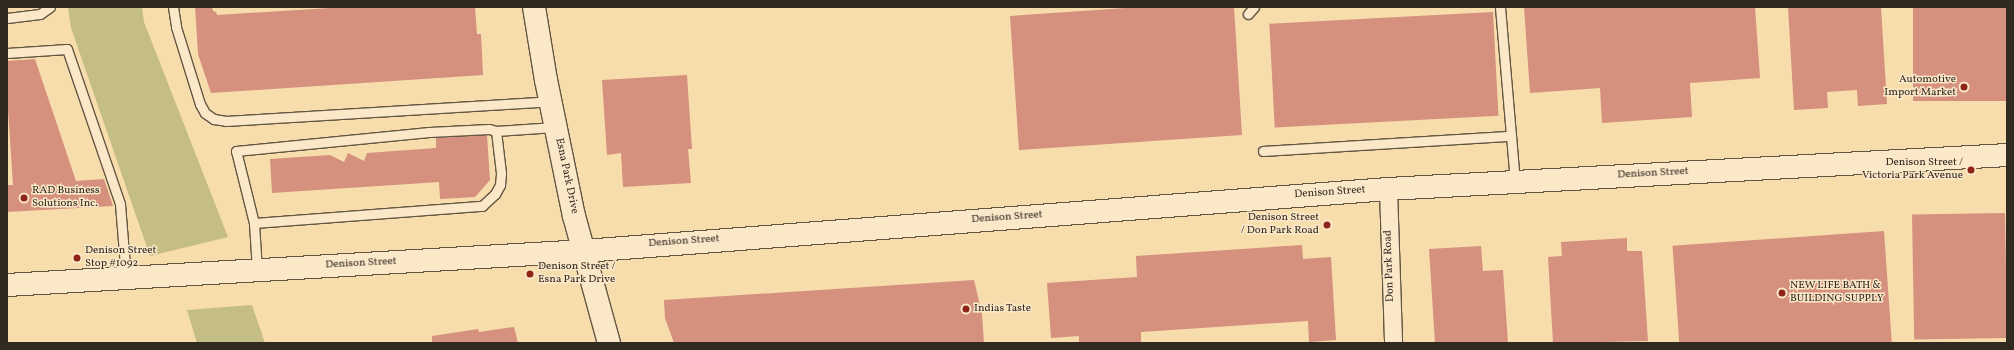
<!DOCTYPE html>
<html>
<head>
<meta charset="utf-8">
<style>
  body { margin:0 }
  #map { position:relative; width:2014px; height:350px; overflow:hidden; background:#f7dcac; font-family:Vollkorn,serif }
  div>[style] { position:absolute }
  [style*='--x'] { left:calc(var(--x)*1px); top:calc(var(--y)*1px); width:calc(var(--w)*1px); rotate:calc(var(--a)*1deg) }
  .green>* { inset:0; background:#c5be84 }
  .building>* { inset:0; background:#d5907e; transform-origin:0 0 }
  .roads { filter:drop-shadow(1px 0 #635643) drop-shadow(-1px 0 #635643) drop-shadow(0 1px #635643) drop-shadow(0 -1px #635643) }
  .service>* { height:9px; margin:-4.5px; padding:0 4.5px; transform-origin:4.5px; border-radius:4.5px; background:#fae8c9 }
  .minor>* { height:17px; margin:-8.5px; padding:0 8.5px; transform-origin:8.5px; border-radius:8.5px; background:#fae8c9 }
  .tertiary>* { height:22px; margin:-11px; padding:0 11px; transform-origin:11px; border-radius:11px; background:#fae8c9 }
  .dots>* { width:11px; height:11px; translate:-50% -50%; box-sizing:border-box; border:2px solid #fae8c9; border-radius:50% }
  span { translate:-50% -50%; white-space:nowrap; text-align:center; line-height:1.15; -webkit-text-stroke:3px #fae8c9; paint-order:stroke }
  .poi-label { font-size:11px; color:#322920 }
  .right { translate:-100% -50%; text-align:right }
  .left { translate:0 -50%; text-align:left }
  .street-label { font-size:11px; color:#322920 }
  .frame { position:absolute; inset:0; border:8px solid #322920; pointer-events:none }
</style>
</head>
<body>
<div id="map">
  <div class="green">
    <i style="clip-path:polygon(68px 7px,142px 7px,144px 22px,228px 237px,150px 256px,71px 28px)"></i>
    <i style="clip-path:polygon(252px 305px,265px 343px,197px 343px,187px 310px)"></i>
  </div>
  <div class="building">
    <i style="clip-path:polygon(195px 7px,212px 7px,213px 11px,216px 12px,217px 15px,346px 7px,475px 7px,477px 34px,481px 34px,483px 75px,211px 93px,198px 54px)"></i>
    <i style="clip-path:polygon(1140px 7px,1234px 7px,1242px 135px,1019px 150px,1010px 16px)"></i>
    <i style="clip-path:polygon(1524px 7px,1755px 7px,1760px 78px,1690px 83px,1692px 117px,1602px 123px,1600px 88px,1530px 93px)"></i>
    <i style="clip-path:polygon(1788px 7px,1881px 7px,1887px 104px,1858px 106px,1857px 90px,1827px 92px,1828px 108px,1794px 110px)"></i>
    <i style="left:1913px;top:7px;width:94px;height:94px"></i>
    <i style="left:1493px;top:12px;width:104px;height:224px;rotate:87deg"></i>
    <i style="clip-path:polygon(35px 59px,76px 181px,104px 179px,113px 206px,7px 212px,7px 185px,13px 185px,7px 95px,7px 61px)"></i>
    <i style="clip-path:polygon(687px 75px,692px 149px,688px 149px,691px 183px,623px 187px,621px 153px,607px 155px,602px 80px)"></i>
    <i style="clip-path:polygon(487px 135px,490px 180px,475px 197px,440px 199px,439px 182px,272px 193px,270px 159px,330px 155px,344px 162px,348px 153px,364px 161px,367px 153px,436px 148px,436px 138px)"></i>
    <i style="left:2005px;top:213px;width:125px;height:93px;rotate:89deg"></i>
    <i style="left:1884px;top:231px;width:111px;height:212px;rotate:86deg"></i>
    <i style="clip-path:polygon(1627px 238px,1627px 251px,1642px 251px,1648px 341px,1553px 343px,1548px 257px,1562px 256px,1561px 242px)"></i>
    <i style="clip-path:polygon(1302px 245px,1303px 259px,1331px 257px,1336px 340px,1309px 342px,1308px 321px,1141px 332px,1141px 343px,1079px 343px,1079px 336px,1051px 338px,1047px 283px,1137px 277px,1136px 256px)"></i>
    <i style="clip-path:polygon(1481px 246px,1483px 271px,1503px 270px,1508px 343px,1435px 343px,1429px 249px)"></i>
    <i style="clip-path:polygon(974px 280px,982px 314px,984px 343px,674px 343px,665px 318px,664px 300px)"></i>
    <i style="clip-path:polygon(514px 327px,518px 343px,432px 343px,432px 336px,478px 329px,479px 332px)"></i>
  </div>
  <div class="roads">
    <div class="service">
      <i style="--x:173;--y:7;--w:20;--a:81"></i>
      <i style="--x:176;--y:27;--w:81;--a:72.7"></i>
      <i style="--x:200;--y:104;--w:10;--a:61"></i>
      <i style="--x:205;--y:113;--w:11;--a:34"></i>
      <i style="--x:214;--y:119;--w:12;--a:9"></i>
      <i style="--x:226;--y:121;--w:325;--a:-3.5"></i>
      <i style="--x:1500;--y:7;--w:175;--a:85.1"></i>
      <i style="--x:1248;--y:14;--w:9;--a:-49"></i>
      <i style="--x:7;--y:18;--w:33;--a:-7"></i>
      <i style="--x:40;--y:14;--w:12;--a:-35"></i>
      <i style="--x:7;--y:53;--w:60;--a:-3.8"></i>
      <i style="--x:67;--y:49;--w:164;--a:71.1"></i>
      <i style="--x:120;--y:204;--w:74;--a:85.4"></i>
      <i style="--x:1263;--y:151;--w:248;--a:-3.5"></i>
      <i style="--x:254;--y:223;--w:74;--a:-104"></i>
      <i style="--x:236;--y:151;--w:194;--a:-5.6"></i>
      <i style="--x:429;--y:132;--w:60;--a:-2.9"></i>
      <i style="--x:489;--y:129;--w:7;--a:16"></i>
      <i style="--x:257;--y:270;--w:47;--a:-93.7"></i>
      <i style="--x:254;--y:223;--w:229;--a:-4.3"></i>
      <i style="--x:482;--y:206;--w:18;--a:-43"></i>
      <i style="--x:495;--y:194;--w:10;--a:-61"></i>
      <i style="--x:500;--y:185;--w:12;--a:-85"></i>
      <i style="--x:501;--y:173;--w:42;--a:-96.8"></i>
      <i style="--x:496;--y:131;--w:59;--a:-3.9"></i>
    </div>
    <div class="minor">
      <i style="--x:1388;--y:189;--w:154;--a:88.1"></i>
    </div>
    <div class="tertiary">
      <i style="--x:534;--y:7;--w:74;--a:80.7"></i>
      <i style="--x:546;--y:80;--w:139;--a:78.4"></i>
      <i style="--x:574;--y:216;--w:132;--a:74.6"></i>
      <i style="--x:7;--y:285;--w:578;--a:-3.37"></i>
      <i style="--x:584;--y:251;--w:806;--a:-4.41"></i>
      <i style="--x:1388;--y:189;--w:620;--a:-3.14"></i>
    </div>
  </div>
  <div class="dots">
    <i style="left:1964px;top:87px;background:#8f2418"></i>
    <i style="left:1971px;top:170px;background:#8f2418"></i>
    <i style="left:24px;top:198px;background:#8f2418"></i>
    <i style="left:1327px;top:225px;background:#8f2418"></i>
    <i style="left:77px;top:258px;background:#8f2418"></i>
    <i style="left:530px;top:274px;background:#8f2418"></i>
    <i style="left:1782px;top:293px;background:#8f2418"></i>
    <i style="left:966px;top:309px;background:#8f2418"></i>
  </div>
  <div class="poi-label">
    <span class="right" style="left:1956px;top:87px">Automotive<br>Import Market</span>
    <span class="right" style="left:1963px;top:170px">Denison Street /<br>Victoria Park Avenue</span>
    <span class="left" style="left:32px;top:198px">RAD Business<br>Solutions Inc.</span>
    <span class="right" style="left:1319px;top:225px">Denison Street<br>/ Don Park Road</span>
    <span class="left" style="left:85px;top:258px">Denison Street<br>Stop #1092</span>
    <span class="left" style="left:538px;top:274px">Denison Street /<br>Esna Park Drive</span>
    <span class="left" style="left:1790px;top:293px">NEW LIFE BATH &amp;<br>BUILDING SUPPLY</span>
    <span class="left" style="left:974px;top:309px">Indias Taste</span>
  </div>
  <div class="street-label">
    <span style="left:1653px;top:174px;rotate:-3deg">Denison Street</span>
    <span style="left:566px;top:176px;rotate:78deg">Esna Park Drive</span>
    <span style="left:1330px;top:193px;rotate:-4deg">Denison Street</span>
    <span style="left:1007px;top:218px;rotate:-4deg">Denison Street</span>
    <span style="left:684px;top:242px;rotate:-4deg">Denison Street</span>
    <span style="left:361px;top:264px;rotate:-3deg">Denison Street</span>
    <span style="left:1390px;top:266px;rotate:-92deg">Don Park Road</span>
  </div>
  <div class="frame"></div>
</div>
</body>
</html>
